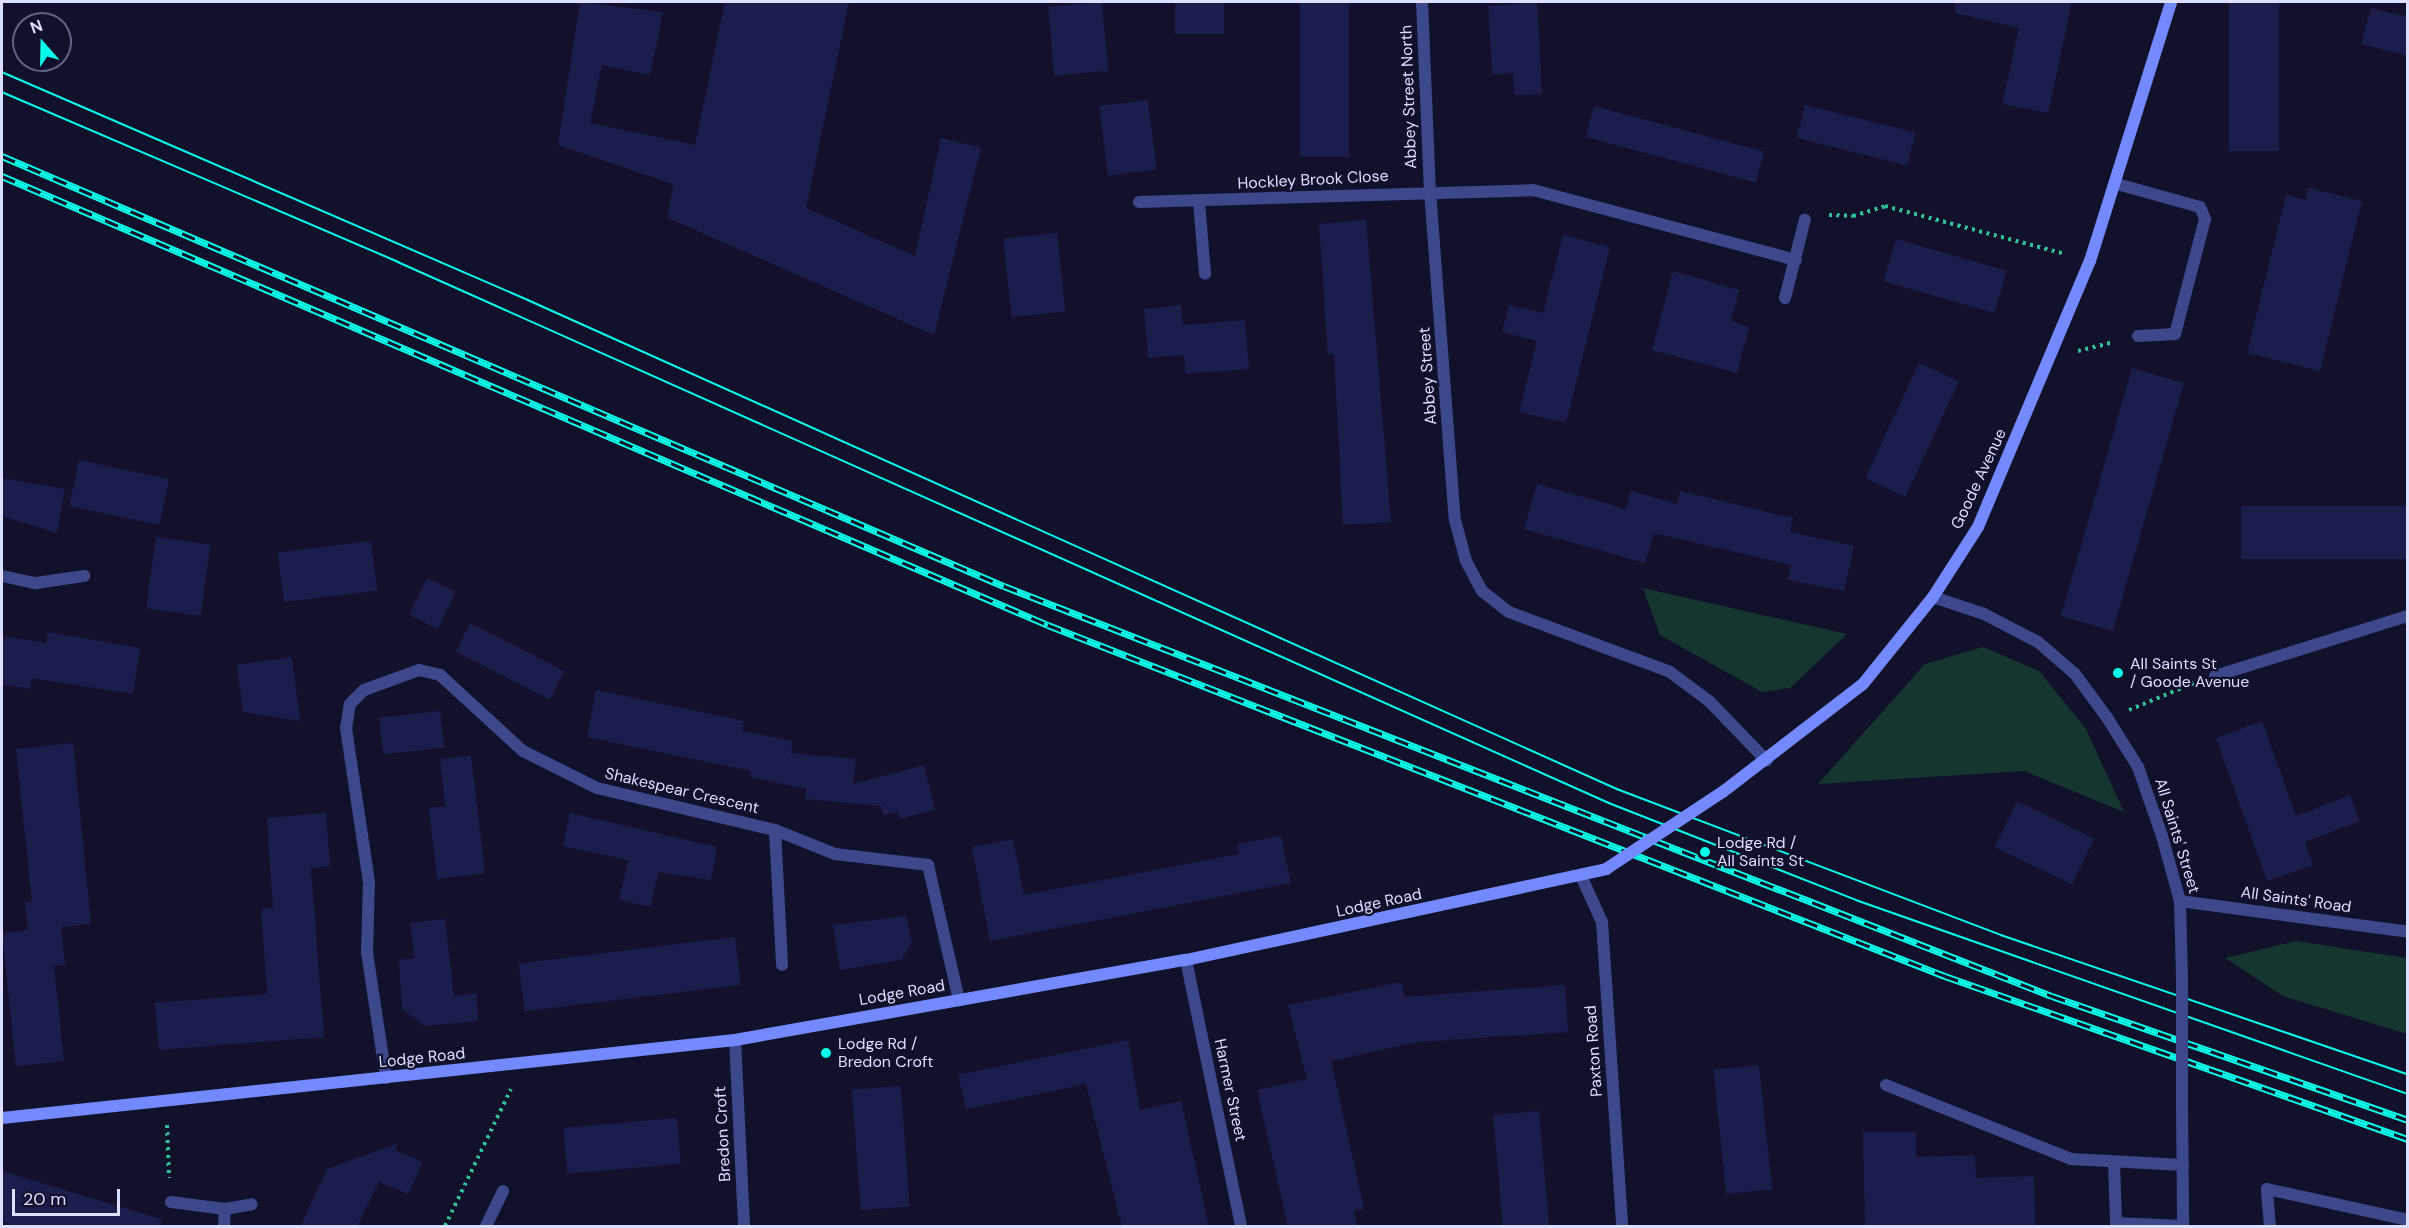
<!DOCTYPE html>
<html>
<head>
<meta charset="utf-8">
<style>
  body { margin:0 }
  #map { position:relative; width:2409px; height:1228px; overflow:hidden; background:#11112c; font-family:"DM Sans",sans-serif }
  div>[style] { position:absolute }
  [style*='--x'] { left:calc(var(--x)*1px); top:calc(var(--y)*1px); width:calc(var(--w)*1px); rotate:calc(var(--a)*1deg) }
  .green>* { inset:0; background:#14362e }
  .building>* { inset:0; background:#1d1d4d; transform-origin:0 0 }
  .path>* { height:4px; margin-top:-2px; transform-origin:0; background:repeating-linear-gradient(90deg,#2fc09c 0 3px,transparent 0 7.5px) }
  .lane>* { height:12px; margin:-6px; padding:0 6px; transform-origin:6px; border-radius:6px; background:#3c488b }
  .street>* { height:12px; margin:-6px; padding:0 6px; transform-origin:6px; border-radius:6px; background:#3c488b }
  .secondary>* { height:12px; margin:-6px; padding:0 6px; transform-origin:6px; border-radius:6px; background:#738aff }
  .tram>* { height:1.5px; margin:-0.75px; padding:0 0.75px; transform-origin:0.75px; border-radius:0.75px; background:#08ffe9 }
  .rail>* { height:7px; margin-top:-3.5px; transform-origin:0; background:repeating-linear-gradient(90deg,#11112c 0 14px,#08ffe9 0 28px); box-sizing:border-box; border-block:2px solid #08ffe9 }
  .street-bridge>* { height:12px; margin:-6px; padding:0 6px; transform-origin:6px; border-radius:6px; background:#3c488b }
  .secondary-bridge>* { height:12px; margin:-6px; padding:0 6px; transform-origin:6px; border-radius:6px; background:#738aff }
  .dots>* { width:16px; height:16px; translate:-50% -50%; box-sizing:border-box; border:3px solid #11112c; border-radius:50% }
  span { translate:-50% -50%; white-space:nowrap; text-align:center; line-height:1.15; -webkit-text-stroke:4.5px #11112c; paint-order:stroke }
  .street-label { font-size:16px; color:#dcdfff }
  .poi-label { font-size:16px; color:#dcdfff }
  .left { translate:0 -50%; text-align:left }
  .frame { position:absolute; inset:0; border:3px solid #dcdfff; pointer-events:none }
  .north { position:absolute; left:12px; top:12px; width:60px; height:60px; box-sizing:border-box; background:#11112c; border:2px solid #626380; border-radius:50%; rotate:340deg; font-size:16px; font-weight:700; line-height:24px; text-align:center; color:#dcdfff }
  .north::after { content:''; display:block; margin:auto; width:21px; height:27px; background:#08ffe9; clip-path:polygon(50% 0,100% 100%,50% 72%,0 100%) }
  .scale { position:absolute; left:12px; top:1189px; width:108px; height:27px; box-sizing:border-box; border:3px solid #dcdfff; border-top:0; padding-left:8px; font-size:18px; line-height:21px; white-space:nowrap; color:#dcdfff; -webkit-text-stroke:4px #11112c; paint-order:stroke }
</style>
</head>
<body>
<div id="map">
  <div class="green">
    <i style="clip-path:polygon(1643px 588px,1847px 634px,1790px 688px,1762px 692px,1660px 635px)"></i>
    <i style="clip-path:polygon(1983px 647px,2039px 671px,2086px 729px,2124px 812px,2024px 771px,1818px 784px,1925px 664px)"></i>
    <i style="clip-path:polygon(2296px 941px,2407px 958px,2407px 1034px,2283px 996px,2225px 958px)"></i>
  </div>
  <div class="building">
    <i style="clip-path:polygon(580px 2px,663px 12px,650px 75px,602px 65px,590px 123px,695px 145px,725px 2px,849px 2px,806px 208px,915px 256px,941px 138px,981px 148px,934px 335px,668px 218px,673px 184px,558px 145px)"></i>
    <i style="left:1102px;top:2px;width:69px;height:54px;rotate:85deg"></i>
    <i style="left:1175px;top:2px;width:49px;height:32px"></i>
    <i style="left:1300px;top:2px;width:49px;height:155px"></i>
    <i style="clip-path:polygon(1537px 2px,1542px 94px,1514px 95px,1513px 73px,1492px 75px,1488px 6px)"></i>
    <i style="clip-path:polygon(1956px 2px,2072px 2px,2048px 113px,2002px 104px,2019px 28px,1955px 13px)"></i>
    <i style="left:2229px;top:2px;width:50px;height:149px"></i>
    <i style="clip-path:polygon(2371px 8px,2408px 17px,2408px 56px,2361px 44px)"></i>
    <i style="left:1148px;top:100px;width:70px;height:49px;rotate:83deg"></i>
    <i style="left:1805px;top:105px;width:114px;height:34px;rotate:14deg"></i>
    <i style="left:1594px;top:106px;width:176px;height:32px;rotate:15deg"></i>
    <i style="clip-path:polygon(2308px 188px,2362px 201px,2320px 371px,2247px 353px,2286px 195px,2305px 200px)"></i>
    <i style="clip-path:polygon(1366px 220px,1391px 522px,1343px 525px,1334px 354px,1328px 355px,1319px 224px)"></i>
    <i style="left:1057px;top:233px;width:79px;height:54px;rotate:84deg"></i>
    <i style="clip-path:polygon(1563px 235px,1610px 247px,1566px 423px,1519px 412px,1537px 341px,1502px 332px,1509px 305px,1543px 313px)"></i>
    <i style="left:1896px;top:239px;width:115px;height:44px;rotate:16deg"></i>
    <i style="clip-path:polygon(1673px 271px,1739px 290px,1731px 321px,1749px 327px,1737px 373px,1652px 350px)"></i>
    <i style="clip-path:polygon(1181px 305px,1183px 325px,1245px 320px,1249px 369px,1185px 374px,1184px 355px,1148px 358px,1144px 309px)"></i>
    <i style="left:1919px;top:363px;width:44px;height:127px;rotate:25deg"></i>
    <i style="left:2132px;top:368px;width:54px;height:258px;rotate:16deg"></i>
    <i style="left:79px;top:460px;width:92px;height:47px;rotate:12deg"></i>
    <i style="clip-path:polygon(2px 478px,65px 489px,57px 533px,2px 516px)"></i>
    <i style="clip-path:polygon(1537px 484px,1626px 509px,1631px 491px,1677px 504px,1680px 491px,1793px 518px,1790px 532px,1854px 546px,1844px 591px,1788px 580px,1791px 565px,1654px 533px,1645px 563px,1524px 529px)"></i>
    <i style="left:2408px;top:506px;width:53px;height:167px;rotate:90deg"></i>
    <i style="left:156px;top:537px;width:55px;height:72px;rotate:8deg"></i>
    <i style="left:371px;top:541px;width:50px;height:94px;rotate:83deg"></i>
    <i style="left:427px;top:578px;width:32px;height:41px;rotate:26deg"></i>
    <i style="left:470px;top:623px;width:106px;height:32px;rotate:27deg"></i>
    <i style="clip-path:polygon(48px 632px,140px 648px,133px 694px,32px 678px,30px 689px,2px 684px,2px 636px,46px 643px)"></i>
    <i style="clip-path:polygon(292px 657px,300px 721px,243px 712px,237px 665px)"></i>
    <i style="clip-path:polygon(596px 690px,744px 721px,742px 731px,793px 741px,791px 753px,856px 759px,853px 784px,924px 765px,935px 810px,900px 819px,898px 812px,883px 815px,881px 806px,805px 799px,806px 789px,750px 777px,751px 771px,587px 737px)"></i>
    <i style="left:440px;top:711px;width:37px;height:61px;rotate:84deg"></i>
    <i style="clip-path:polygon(2262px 721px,2296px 816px,2350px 795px,2360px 821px,2305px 842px,2313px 865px,2267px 881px,2216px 738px)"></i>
    <i style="clip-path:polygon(73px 743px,91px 924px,61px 927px,65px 965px,54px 966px,64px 1061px,16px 1066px,2px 933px,28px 930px,25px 902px,32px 902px,16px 749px)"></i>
    <i style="clip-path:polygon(471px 756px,485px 873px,437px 879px,429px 808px,445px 806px,440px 759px)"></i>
    <i style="left:2017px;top:801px;width:86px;height:51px;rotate:26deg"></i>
    <i style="clip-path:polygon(326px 813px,330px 866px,311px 868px,324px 1037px,159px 1050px,155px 1003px,267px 994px,261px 909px,273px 908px,267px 818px)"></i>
    <i style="clip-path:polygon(570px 813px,717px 847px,711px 880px,658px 872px,651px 907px,619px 900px,628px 860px,563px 846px)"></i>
    <i style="clip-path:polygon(1281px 836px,1291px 883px,990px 941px,972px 847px,1013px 839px,1024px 895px,1239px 854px,1237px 844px)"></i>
    <i style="clip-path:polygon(906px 916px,912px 943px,901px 960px,840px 970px,833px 925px)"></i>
    <i style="clip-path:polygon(445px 919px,454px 996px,477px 993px,478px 1021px,424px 1026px,402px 1009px,399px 960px,415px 958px,410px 923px)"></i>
    <i style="left:735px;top:937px;width:48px;height:218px;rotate:83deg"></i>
    <i style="clip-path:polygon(1401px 982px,1405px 997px,1565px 985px,1568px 1032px,1417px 1042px,1331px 1061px,1364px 1209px,1354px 1211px,1357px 1227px,1288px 1227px,1257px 1090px,1307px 1079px,1288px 1005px)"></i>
    <i style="clip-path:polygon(1128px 1040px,1140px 1110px,1181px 1101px,1209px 1227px,1122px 1227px,1086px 1084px,966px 1109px,958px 1075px)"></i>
    <i style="left:1759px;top:1065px;width:125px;height:46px;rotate:84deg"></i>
    <i style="left:901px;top:1086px;width:121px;height:49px;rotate:86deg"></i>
    <i style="left:1539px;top:1111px;width:117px;height:46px;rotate:85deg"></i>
    <i style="left:677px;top:1118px;width:46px;height:114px;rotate:85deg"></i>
    <i style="clip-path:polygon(1863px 1132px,1916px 1132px,1916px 1157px,1975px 1155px,1976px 1178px,2034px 1176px,2035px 1227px,1865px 1227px)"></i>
    <i style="clip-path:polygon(398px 1143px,395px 1150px,423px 1162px,408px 1194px,379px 1182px,357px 1227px,300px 1227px,327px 1169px)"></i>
    <i style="clip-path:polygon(2px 1171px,161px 1219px,160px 1227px,19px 1227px,2px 1221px)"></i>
  </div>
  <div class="path">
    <i style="--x:1829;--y:215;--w:24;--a:2"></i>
    <i style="--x:1853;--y:216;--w:34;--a:-17"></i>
    <i style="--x:1885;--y:206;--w:187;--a:14.9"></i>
    <i style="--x:2078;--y:351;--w:37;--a:-14"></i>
    <i style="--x:2129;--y:710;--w:70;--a:-22.6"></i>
    <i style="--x:167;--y:1125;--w:53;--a:87.8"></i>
    <i style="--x:445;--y:1226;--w:152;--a:-64.3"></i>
  </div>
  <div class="lane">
    <i style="--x:775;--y:830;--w:135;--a:87"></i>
    <i style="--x:1886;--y:1085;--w:199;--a:21.8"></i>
    <i style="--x:2071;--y:1159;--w:112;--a:3.1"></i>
    <i style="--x:2114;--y:1162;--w:61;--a:88.1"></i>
    <i style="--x:2116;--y:1223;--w:67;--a:2.6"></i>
    <i style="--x:486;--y:1226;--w:39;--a:-64"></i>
    <i style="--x:2270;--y:1226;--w:37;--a:-95"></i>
    <i style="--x:2267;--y:1189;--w:144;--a:12.4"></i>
  </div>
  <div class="street">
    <i style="--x:1422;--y:2;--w:189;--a:87.6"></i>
    <i style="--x:1430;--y:191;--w:330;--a:85.7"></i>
    <i style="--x:1455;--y:520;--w:42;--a:75"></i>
    <i style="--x:1466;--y:561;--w:34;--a:62"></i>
    <i style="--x:1482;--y:591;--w:34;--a:38"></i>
    <i style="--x:1509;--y:612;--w:172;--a:20.4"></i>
    <i style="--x:1670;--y:672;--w:49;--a:36.6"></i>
    <i style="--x:1709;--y:701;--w:83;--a:46"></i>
    <i style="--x:2117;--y:184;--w:86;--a:15.5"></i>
    <i style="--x:2200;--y:207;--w:13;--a:67"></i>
    <i style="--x:2205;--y:219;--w:119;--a:104.6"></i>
    <i style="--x:2175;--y:334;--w:37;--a:177"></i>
    <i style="--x:1139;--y:202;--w:394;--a:-1.7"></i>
    <i style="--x:1533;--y:190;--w:272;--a:14.9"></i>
    <i style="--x:1199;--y:202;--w:72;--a:85.2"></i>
    <i style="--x:1785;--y:298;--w:81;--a:-75.8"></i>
    <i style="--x:2;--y:576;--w:35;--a:12"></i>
    <i style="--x:36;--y:583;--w:49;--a:-8.3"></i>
    <i style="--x:1933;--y:597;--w:54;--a:18.4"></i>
    <i style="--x:1984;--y:614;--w:61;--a:27.4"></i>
    <i style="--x:2038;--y:642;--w:49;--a:40.9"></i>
    <i style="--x:2075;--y:674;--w:56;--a:53.7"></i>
    <i style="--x:2108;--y:719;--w:57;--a:58"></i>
    <i style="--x:2138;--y:767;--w:73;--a:70.8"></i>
    <i style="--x:2162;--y:836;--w:67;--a:74.5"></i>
    <i style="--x:2180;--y:901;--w:74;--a:88.5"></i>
    <i style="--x:2215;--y:676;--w:202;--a:-17.3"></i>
    <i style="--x:1582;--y:878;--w:48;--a:65.6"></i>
    <i style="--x:1602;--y:922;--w:305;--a:86.2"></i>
    <i style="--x:2180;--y:901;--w:230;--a:7.7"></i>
    <i style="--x:1186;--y:960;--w:272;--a:78.3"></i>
    <i style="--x:735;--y:1040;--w:186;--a:87.2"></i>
    <i style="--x:386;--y:1078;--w:126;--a:-98.6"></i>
    <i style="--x:367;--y:953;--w:71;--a:-88.4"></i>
    <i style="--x:369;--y:882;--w:156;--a:-98.5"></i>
    <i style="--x:346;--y:728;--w:24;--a:-81"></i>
    <i style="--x:350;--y:704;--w:20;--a:-45"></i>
    <i style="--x:364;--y:690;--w:59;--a:-20"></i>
    <i style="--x:419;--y:670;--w:22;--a:13"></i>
    <i style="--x:440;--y:675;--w:113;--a:42.5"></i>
    <i style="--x:523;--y:751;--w:83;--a:26.6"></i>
    <i style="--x:597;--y:788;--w:183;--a:13.3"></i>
    <i style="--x:775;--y:830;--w:65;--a:21.8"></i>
    <i style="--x:835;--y:854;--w:94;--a:6.7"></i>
    <i style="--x:928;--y:865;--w:139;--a:77.1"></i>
    <i style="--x:2182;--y:1101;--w:125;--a:89.5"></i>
    <i style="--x:171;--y:1202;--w:54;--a:7.4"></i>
    <i style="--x:225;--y:1209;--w:27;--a:-10"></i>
    <i style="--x:224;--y:1226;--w:17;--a:-87"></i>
  </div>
  <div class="secondary">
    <i style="--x:1724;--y:791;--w:175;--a:-37.6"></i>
    <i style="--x:1863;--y:684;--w:112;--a:-51.2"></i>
    <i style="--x:1933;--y:597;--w:83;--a:-57.3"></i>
    <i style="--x:1978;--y:527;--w:289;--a:-67.2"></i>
    <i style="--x:2090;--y:261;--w:271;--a:-72.6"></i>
    <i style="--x:2;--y:1118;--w:737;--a:-6.07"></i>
    <i style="--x:735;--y:1040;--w:458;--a:-10.1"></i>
    <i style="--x:1186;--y:960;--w:430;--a:-12.2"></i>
  </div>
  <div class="tram">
    <i style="--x:2;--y:72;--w:573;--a:23.43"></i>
    <i style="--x:528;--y:300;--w:1194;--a:24.18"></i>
    <i style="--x:1617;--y:789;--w:411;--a:20.8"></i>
    <i style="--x:2001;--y:935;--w:430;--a:18.9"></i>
    <i style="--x:2;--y:92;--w:431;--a:23.2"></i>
    <i style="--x:398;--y:262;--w:1326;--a:24.07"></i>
    <i style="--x:1609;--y:803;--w:265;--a:21.4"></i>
    <i style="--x:1856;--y:900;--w:585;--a:19.36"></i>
  </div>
  <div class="rail">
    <i style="--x:2;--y:156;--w:1090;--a:23.23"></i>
    <i style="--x:1004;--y:586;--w:1125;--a:21.37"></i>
    <i style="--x:2052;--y:996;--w:377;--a:19.2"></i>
    <i style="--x:2;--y:176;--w:1138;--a:23.23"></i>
    <i style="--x:1048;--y:625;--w:963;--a:21.37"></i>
    <i style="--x:1945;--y:976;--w:491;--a:19.4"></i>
  </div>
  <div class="street-bridge">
    <i style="--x:2182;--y:975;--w:126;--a:90"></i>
  </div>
  <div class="secondary-bridge">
    <i style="--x:1606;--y:869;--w:141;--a:-33.5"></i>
  </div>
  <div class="dots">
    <i style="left:2118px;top:673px;background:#08ffe9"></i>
    <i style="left:1705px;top:852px;background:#08ffe9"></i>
    <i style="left:826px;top:1053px;background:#08ffe9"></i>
  </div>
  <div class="street-label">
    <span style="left:1409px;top:97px;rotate:-92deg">Abbey Street North</span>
    <span style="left:1313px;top:180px;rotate:-3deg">Hockley Brook Close</span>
    <span style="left:1428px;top:376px;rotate:-94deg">Abbey Street</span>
    <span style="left:1979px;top:479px;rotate:-65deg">Goode Avenue</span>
    <span style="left:682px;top:791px;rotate:13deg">Shakespear Crescent</span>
    <span style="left:2177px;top:836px;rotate:73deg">All Saints' Street</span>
    <span style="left:2296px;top:900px;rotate:8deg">All Saints' Road</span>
    <span style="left:1379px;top:903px;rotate:-12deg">Lodge Road</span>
    <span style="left:902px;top:993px;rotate:-10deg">Lodge Road</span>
    <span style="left:1594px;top:1051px;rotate:-94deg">Paxton Road</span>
    <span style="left:422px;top:1058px;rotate:-6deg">Lodge Road</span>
    <span style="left:1230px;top:1090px;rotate:78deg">Harmer Street</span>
    <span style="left:723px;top:1134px;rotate:-93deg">Bredon Croft</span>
  </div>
  <div class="poi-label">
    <span class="left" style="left:2130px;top:673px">All Saints St<br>/ Goode Avenue</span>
    <span class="left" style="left:1717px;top:852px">Lodge Rd /<br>All Saints St</span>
    <span class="left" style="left:838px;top:1053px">Lodge Rd /<br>Bredon Croft</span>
  </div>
  <div class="frame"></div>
  <div class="north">N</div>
  <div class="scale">20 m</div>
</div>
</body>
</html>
